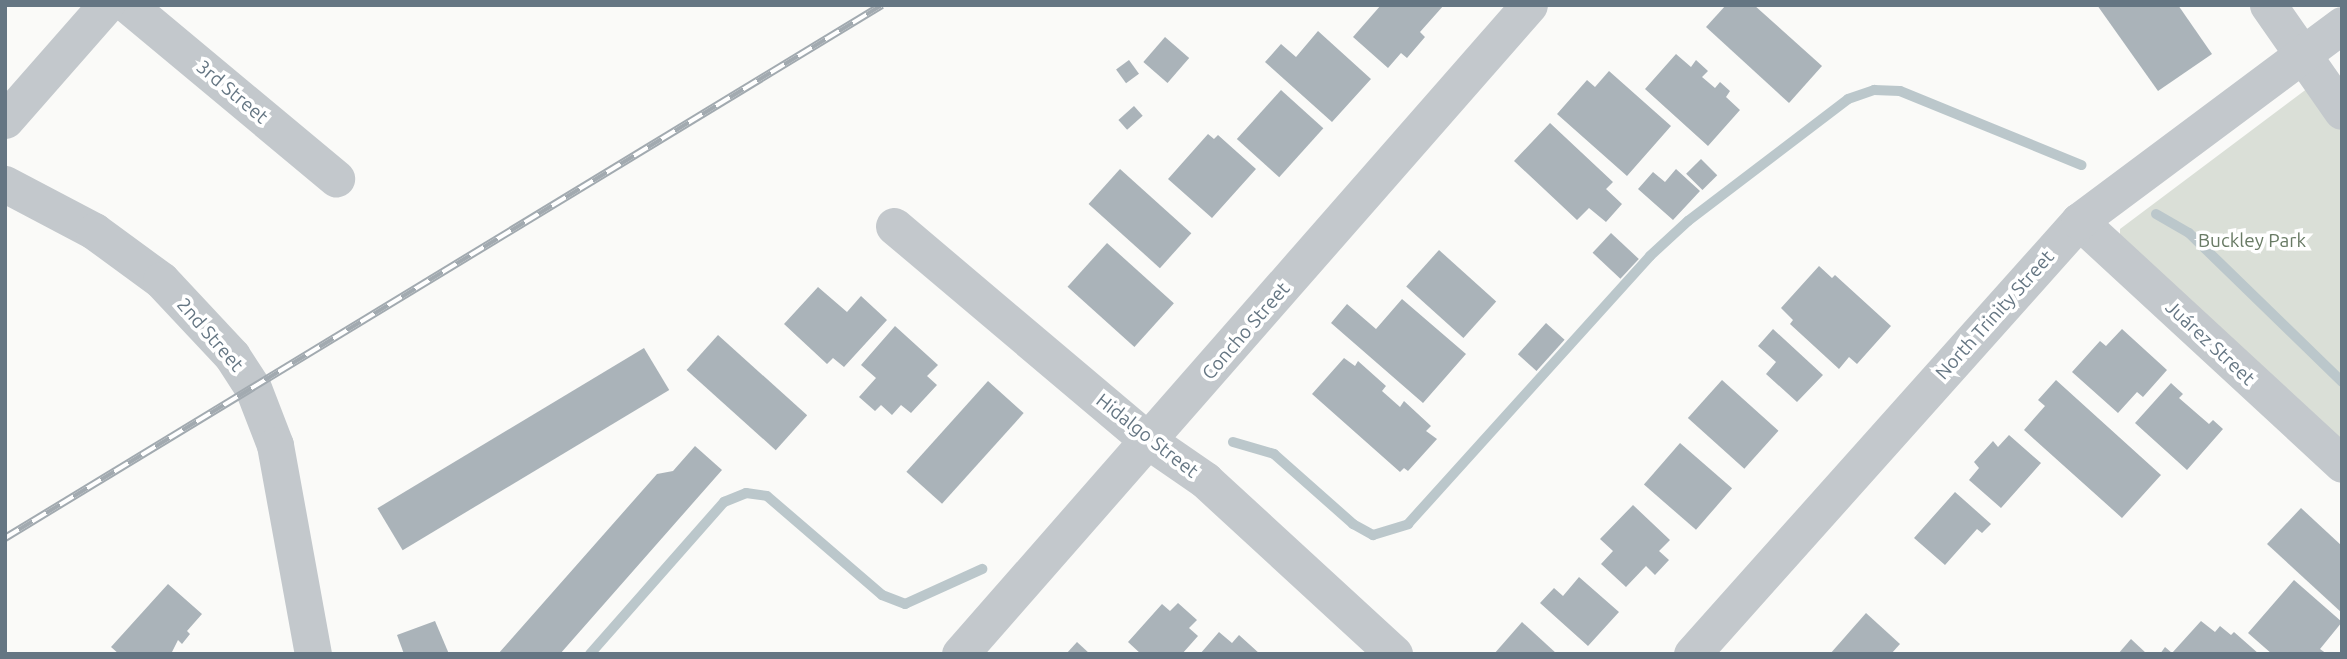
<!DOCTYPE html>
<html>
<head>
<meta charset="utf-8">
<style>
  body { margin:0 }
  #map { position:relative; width:2347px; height:659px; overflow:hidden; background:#fafaf8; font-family:Ubuntu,sans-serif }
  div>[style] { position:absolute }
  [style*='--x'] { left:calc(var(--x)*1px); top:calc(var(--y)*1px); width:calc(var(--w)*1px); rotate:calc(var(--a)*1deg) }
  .green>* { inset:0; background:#dadfd7 }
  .stream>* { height:10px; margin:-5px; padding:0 5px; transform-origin:5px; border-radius:5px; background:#bbc7cb }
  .building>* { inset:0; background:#aab3b9; transform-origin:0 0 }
  .minor>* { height:37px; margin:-18.5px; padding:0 18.5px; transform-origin:18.5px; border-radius:18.5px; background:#c3c8cc }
  .rail>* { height:8px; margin-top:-4px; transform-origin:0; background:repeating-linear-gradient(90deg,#fff 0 16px,#a2aab0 0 32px); box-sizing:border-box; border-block:2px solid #a2aab0 }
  span { translate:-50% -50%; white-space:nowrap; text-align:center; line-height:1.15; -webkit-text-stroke:7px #fff; paint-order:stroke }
  .street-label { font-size:19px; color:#657683 }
  .park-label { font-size:19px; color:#687a64 }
  .frame { position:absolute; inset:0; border:7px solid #657683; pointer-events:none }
</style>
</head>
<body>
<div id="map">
  <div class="green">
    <i style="clip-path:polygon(2308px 88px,2342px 129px,2342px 443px,2120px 238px,2120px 229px)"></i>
  </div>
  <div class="stream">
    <i style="--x:2156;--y:214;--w:38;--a:30"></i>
    <i style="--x:2189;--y:233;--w:214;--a:44.2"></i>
    <i style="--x:1233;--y:442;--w:43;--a:16.3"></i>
    <i style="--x:1274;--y:454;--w:106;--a:41.5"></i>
    <i style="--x:1353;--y:524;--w:23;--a:29"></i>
    <i style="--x:1373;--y:535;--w:37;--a:-17"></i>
    <i style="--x:1408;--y:524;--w:361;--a:-47.9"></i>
    <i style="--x:1650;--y:256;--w:52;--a:-42.6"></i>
    <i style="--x:1688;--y:221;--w:201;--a:-37.3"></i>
    <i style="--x:1848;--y:99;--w:28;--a:-19"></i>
    <i style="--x:1874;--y:90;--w:26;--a:2"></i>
    <i style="--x:1900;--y:91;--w:196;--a:22.2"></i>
    <i style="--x:590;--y:654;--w:203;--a:-48.6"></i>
    <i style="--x:724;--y:502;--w:24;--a:-22"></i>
    <i style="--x:746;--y:493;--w:21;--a:8"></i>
    <i style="--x:767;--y:496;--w:152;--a:40.7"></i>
    <i style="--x:882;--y:595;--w:25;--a:21"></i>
    <i style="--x:905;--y:604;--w:85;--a:-24.4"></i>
  </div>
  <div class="building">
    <i style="clip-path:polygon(1381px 5px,1444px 5px,1420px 32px,1425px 37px,1407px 58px,1401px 53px,1388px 68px,1353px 37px)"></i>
    <i style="clip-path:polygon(1726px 5px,1754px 5px,1822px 66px,1789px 103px,1706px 27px)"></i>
    <i style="clip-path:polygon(2097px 5px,2178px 5px,2212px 54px,2158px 91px)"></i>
    <i style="clip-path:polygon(1318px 31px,1371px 79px,1332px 122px,1265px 62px,1281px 44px,1296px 57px)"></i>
    <i style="left:1165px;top:37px;width:32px;height:33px;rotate:41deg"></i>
    <i style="clip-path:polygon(1676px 54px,1691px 67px,1696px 60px,1708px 71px,1702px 77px,1715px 88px,1720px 82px,1730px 91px,1726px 97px,1740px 110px,1708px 146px,1645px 89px)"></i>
    <i style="left:1129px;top:60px;width:17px;height:16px;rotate:54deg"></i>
    <i style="clip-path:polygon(1609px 71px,1671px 126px,1627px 176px,1557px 114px,1587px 80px,1595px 87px)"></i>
    <i style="left:1281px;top:90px;width:57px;height:66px;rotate:42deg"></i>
    <i style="left:1134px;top:106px;width:13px;height:21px;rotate:48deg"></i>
    <i style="clip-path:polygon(1550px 123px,1613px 182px,1606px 189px,1622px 204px,1606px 222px,1589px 208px,1577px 220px,1514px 161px)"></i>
    <i style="clip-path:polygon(1208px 134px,1214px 139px,1218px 135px,1256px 169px,1212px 218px,1168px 179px)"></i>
    <i style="left:1701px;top:159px;width:23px;height:21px;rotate:45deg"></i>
    <i style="left:1120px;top:169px;width:96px;height:47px;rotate:42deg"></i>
    <i style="clip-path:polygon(1676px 169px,1700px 191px,1673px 220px,1638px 189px,1653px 172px,1665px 182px)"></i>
    <i style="left:1611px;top:233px;width:38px;height:27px;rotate:43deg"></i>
    <i style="left:1107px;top:243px;width:90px;height:59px;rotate:42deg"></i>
    <i style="left:1439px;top:250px;width:77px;height:49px;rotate:42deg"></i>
    <i style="clip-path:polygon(1819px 266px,1832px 278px,1835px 275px,1891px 326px,1857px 364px,1849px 357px,1839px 369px,1790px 324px,1793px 320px,1781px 308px)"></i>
    <i style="clip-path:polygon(818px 287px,847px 312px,861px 296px,887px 320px,844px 367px,833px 358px,827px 364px,784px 324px)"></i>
    <i style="clip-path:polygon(1402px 299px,1466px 354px,1423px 403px,1331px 323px,1347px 304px,1376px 329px)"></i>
    <i style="left:1546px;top:323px;width:25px;height:42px;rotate:42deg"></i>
    <i style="clip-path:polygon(895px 326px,938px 365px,927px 376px,937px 385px,911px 413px,901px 405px,892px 415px,881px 405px,875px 411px,859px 397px,876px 378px,861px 365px)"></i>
    <i style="clip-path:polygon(1773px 329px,1823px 375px,1797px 402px,1766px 374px,1776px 362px,1758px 346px)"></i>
    <i style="clip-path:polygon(2122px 329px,2167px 370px,2143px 397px,2137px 392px,2118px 413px,2072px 372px,2100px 341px,2106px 346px)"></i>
    <i style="left:718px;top:335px;width:120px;height:47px;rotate:42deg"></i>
    <i style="left:644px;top:348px;width:49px;height:311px;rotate:59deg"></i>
    <i style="clip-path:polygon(1344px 358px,1355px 366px,1358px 361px,1386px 386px,1382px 391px,1400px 407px,1404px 401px,1431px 426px,1426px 431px,1437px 439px,1408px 471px,1404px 468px,1400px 472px,1312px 394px)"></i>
    <i style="left:1722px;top:380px;width:76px;height:51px;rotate:42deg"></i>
    <i style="clip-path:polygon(2056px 380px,2161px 475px,2122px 518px,2024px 430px,2045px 406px,2038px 400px)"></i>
    <i style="left:988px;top:381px;width:48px;height:122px;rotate:42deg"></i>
    <i style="clip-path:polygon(2171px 383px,2183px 394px,2179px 398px,2209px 424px,2213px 420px,2223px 429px,2187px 470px,2135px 423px)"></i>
    <i style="clip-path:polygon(2009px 435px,2041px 463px,2001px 508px,1969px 480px,1979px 468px,1974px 462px,1993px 441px,1998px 447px)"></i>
    <i style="left:1680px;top:443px;width:69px;height:55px;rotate:41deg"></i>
    <i style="clip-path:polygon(695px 446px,722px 470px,560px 654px,498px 654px,657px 474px,673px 471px)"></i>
    <i style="clip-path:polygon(1955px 492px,1991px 524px,1982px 533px,1977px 529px,1945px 565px,1914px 538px)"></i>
    <i style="clip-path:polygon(1633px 505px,1670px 540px,1659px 551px,1669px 560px,1655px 575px,1646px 566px,1626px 587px,1601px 564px,1613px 551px,1600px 539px)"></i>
    <i style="clip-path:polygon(2301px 508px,2342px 546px,2342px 613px,2267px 544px)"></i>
    <i style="clip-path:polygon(1579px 577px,1619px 612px,1588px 646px,1540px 603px,1554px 588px,1563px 596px)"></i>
    <i style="clip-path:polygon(2294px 580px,2342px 622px,2320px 649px,2327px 654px,2272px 654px,2248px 633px)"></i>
    <i style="clip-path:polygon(168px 584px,202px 614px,187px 631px,190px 634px,182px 644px,178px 640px,171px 654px,119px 654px,111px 647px)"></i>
    <i style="clip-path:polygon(1178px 603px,1197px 620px,1189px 628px,1198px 636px,1182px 654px,1141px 654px,1128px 642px,1162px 604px,1170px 611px)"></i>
    <i style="clip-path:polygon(1866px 613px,1900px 644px,1891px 654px,1830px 654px)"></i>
    <i style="clip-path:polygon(435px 621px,449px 654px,404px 654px,397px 635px)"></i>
    <i style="clip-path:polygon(2201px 621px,2215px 632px,2220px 626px,2231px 635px,2234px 632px,2259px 654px,2160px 654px,2165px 647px,2172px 653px)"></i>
    <i style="clip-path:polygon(1522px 622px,1557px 654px,1494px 654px)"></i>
    <i style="clip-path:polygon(1219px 632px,1232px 643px,1239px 635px,1260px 654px,1200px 654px)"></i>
    <i style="clip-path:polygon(2131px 639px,2147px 654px,2118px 654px)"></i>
    <i style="clip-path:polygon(1077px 642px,1090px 654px,1066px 654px)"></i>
  </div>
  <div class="minor">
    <i style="--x:128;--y:5;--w:271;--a:39.8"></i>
    <i style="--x:2268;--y:5;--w:129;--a:55.1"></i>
    <i style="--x:5;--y:120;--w:153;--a:-48.7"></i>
    <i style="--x:5;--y:184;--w:101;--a:27.8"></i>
    <i style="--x:94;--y:231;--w:83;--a:36.2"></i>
    <i style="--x:161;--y:280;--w:104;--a:46.9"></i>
    <i style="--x:232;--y:356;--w:38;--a:57"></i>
    <i style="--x:253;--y:388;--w:61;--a:68.9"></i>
    <i style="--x:275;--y:445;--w:212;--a:79.7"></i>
    <i style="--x:2079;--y:221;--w:358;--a:42.7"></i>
    <i style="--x:894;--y:226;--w:335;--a:40.2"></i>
    <i style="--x:1150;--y:442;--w:67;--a:34.6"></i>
    <i style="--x:1205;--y:480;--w:257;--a:42.6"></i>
    <i style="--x:960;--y:654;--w:863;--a:-48.76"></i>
    <i style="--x:1692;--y:654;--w:581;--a:-48.21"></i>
    <i style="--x:2079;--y:221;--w:328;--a:-36.7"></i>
  </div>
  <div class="rail">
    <i style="--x:5;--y:538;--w:1026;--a:-31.29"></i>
  </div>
  <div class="street-label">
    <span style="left:232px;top:92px;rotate:40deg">3rd Street</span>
    <span style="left:1995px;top:315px;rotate:-48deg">North Trinity Street</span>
    <span style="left:1246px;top:331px;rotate:-49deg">Concho Street</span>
    <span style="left:210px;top:335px;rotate:49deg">2nd Street</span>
    <span style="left:2210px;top:343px;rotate:43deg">Juárez Street</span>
    <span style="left:1147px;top:436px;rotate:38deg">Hidalgo Street</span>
  </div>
  <div class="park-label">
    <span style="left:2252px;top:241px">Buckley Park</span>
  </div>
  <div class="frame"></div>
</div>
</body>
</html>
